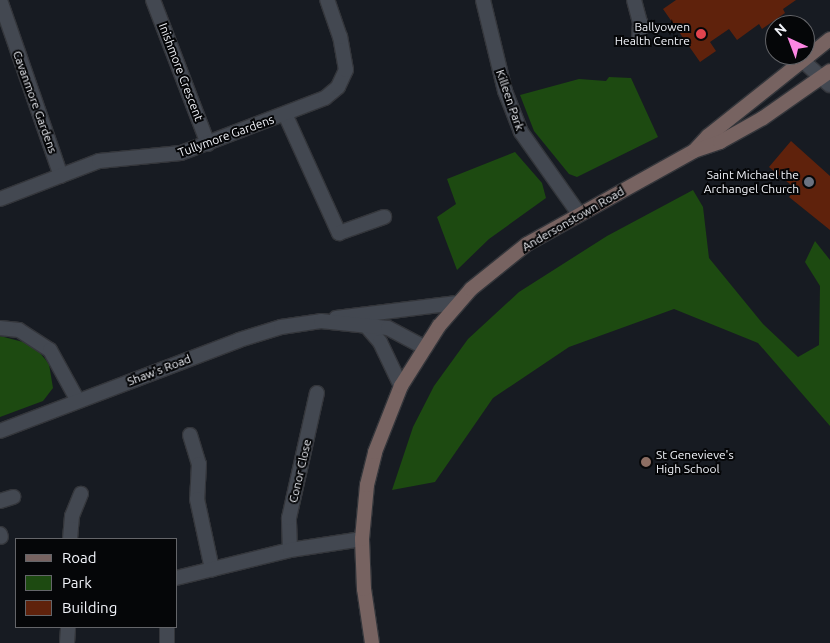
<!DOCTYPE html>
<html>
<head>
<meta charset="utf-8">
<style>
  body { margin:0 }
  #map { position:relative; width:830px; height:643px; overflow:hidden; background:#171b22; font-family:Ubuntu,sans-serif }
  div>[style] { position:absolute }
  [style*='--x'] { left:calc(var(--x)*1px); top:calc(var(--y)*1px); width:calc(var(--w)*1px); rotate:calc(var(--a)*1deg) }
  .green>* { inset:0; background:#1d4a11 }
  .building>* { inset:0; background:#5f220c }
  .roads { filter:drop-shadow(1px 0 #34363b) drop-shadow(-1px 0 #34363b) drop-shadow(0 1px #34363b) drop-shadow(0 -1px #34363b) }
  .minor>* { height:14px; margin:-7px; padding:0 7px; transform-origin:7px; border-radius:7px; background:#434851 }
  .tertiary>* { height:14px; margin:-7px; padding:0 7px; transform-origin:7px; border-radius:7px; background:#434851 }
  .secondary>* { height:14px; margin:-7px; padding:0 7px; transform-origin:7px; border-radius:7px; background:#776361 }
  .dots>* { width:14px; height:14px; translate:-50% -50%; box-sizing:border-box; border:2px solid #050608; border-radius:50% }
  span { translate:-50% -50%; white-space:nowrap; text-align:center; line-height:1.15; -webkit-text-stroke:4px #050608; paint-order:stroke }
  .poi-label { font-size:12px; color:#f2f4fa }
  .right { translate:-100% -50%; text-align:right }
  .left { translate:0 -50%; text-align:left }
  .street-label { font-size:12px; color:#f2f4fa }
  .legend { position:absolute; left:15px; top:538px; width:162px; height:90px; box-sizing:border-box; background:#050608; border:1px solid #646569; margin:0; padding:6px 9px; list-style:none; font-size:15px; color:#f2f4fa }
  .legend li { display:flex; align-items:center; gap:10px; height:25px }
  .legend b { width:25px; border:1px solid #646569 }
  .north { position:absolute; left:765px; top:15px; width:50px; height:50px; box-sizing:border-box; background:#050608; border:1px solid #646569; border-radius:50%; rotate:317deg; font-size:14px; font-weight:700; line-height:20px; text-align:center; color:#f2f4fa }
  .north::after { content:''; display:block; margin:auto; width:18px; height:22px; background:#fd86e3; clip-path:polygon(50% 0,100% 100%,50% 72%,0 100%) }
</style>
</head>
<body>
<div id="map">
  <div class="green">
    <i style="clip-path:polygon(609px 77px,631px 78px,658px 137px,577px 177px,569px 174px,534px 131px,520px 95px,579px 79px,606px 81px)"></i>
    <i style="clip-path:polygon(515px 152px,542px 183px,546px 198px,489px 239px,457px 270px,437px 217px,456px 204px,447px 179px)"></i>
    <i style="clip-path:polygon(693px 190px,703px 207px,709px 258px,763px 324px,798px 357px,819px 345px,820px 286px,805px 262px,815px 241px,830px 260px,830px 426px,758px 343px,674px 309px,569px 347px,493px 398px,435px 482px,392px 490px,413px 427px,434px 386px,468px 339px,519px 292px,607px 236px)"></i>
    <i style="clip-path:polygon(0 336px,27px 343px,40px 353px,49px 364px,53px 388px,43px 401px,0 417px)"></i>
  </div>
  <div class="building">
    <i style="clip-path:polygon(676px 0,796px 0,783px 9px,785px 13px,762px 29px,759px 24px,737px 40px,729px 29px,710px 42px,716px 51px,700px 62px,663px 9px)"></i>
    <i style="clip-path:polygon(791px 141px,830px 176px,830px 230px,789px 197px,796px 189px,769px 167px)"></i>
  </div>
  <div class="roads">
    <div class="minor">
      <i style="--x:0;--y:0;--w:186;--a:70.9"></i>
      <i style="--x:153;--y:0;--w:154;--a:69.1"></i>
      <i style="--x:483;--y:0;--w:94;--a:76.4"></i>
      <i style="--x:505;--y:91;--w:44;--a:68.7"></i>
      <i style="--x:521;--y:132;--w:100;--a:54.7"></i>
      <i style="--x:634;--y:0;--w:23;--a:75"></i>
      <i style="--x:640;--y:22;--w:17;--a:93"></i>
      <i style="--x:285;--y:114;--w:131;--a:65.6"></i>
      <i style="--x:339;--y:233;--w:48;--a:-19.6"></i>
      <i style="--x:0;--y:199;--w:106;--a:-21"></i>
      <i style="--x:99;--y:161;--w:82;--a:-5.6"></i>
      <i style="--x:181;--y:153;--w:154;--a:-20.9"></i>
      <i style="--x:325;--y:98;--w:17;--a:-40"></i>
      <i style="--x:338;--y:87;--w:19;--a:-65"></i>
      <i style="--x:346;--y:70;--w:34;--a:-100"></i>
      <i style="--x:340;--y:37;--w:39;--a:-109"></i>
      <i style="--x:0;--y:328;--w:19;--a:6"></i>
      <i style="--x:19;--y:330;--w:37;--a:33"></i>
      <i style="--x:50;--y:350;--w:58;--a:61.2"></i>
      <i style="--x:190;--y:435;--w:30;--a:73"></i>
      <i style="--x:199;--y:464;--w:35;--a:93"></i>
      <i style="--x:197;--y:499;--w:72;--a:77.9"></i>
      <i style="--x:0;--y:501;--w:14;--a:-17"></i>
      <i style="--x:0;--y:534;--w:3;--a:72"></i>
      <i style="--x:70;--y:539;--w:23;--a:-85"></i>
      <i style="--x:72;--y:516;--w:24;--a:-68"></i>
      <i style="--x:290;--y:550;--w:32;--a:-92"></i>
      <i style="--x:289;--y:518;--w:128;--a:-77.4"></i>
      <i style="--x:176;--y:578;--w:117;--a:-13.8"></i>
      <i style="--x:290;--y:550;--w:73;--a:-8.7"></i>
      <i style="--x:167;--y:627;--w:16;--a:90"></i>
      <i style="--x:67;--y:643;--w:16;--a:-86"></i>
    </div>
    <div class="tertiary">
      <i style="--x:803;--y:61;--w:36;--a:42"></i>
      <i style="--x:336;--y:318;--w:122;--a:-7.1"></i>
      <i style="--x:367;--y:327;--w:20;--a:49"></i>
      <i style="--x:380;--y:342;--w:49;--a:64.5"></i>
      <i style="--x:0;--y:431;--w:256;--a:-20.8"></i>
      <i style="--x:239;--y:340;--w:44;--a:-17.2"></i>
      <i style="--x:281;--y:327;--w:40;--a:-8.5"></i>
      <i style="--x:321;--y:321;--w:67;--a:6"></i>
      <i style="--x:388;--y:328;--w:40;--a:28"></i>
    </div>
    <div class="secondary">
      <i style="--x:695;--y:150;--w:19;--a:-47"></i>
      <i style="--x:708;--y:136;--w:156;--a:-38.5"></i>
      <i style="--x:372;--y:643;--w:55;--a:-98.4"></i>
      <i style="--x:364;--y:589;--w:50;--a:-92.3"></i>
      <i style="--x:362;--y:539;--w:54;--a:-84.7"></i>
      <i style="--x:367;--y:485;--w:34;--a:-76"></i>
      <i style="--x:375;--y:452;--w:71;--a:-68.5"></i>
      <i style="--x:401;--y:386;--w:71;--a:-57.7"></i>
      <i style="--x:439;--y:326;--w:49;--a:-49.1"></i>
      <i style="--x:471;--y:289;--w:72;--a:-38.8"></i>
      <i style="--x:527;--y:244;--w:191;--a:-29.1"></i>
      <i style="--x:694;--y:151;--w:28;--a:-19"></i>
      <i style="--x:720;--y:142;--w:49;--a:-29.2"></i>
      <i style="--x:763;--y:118;--w:82;--a:-35"></i>
    </div>
  </div>
  <div class="dots">
    <i style="left:701px;top:34px;background:#e0444e"></i>
    <i style="left:809px;top:182px;background:#6b7280"></i>
    <i style="left:646px;top:462px;background:#8d6e63"></i>
  </div>
  <div class="poi-label">
    <span class="right" style="left:690px;top:34px">Ballyowen<br>Health Centre</span>
    <span class="right" style="left:799px;top:182px">Saint Michael the<br>Archangel Church</span>
    <span class="left" style="left:656px;top:462px">St Genevieve's<br>High School</span>
  </div>
  <div class="street-label">
    <span style="left:181px;top:72px;rotate:69deg">Inishmore Crescent</span>
    <span style="left:510px;top:100px;rotate:71deg">Killeen Park</span>
    <span style="left:35px;top:102px;rotate:70deg">Cavanmore Gardens</span>
    <span style="left:226px;top:136px;rotate:-20deg">Tullymore Gardens</span>
    <span style="left:573px;top:219px;rotate:-30deg">Andersonstown Road</span>
    <span style="left:159px;top:370px;rotate:-21deg">Shaw's Road</span>
    <span style="left:300px;top:471px;rotate:-77deg">Conor Close</span>
  </div>
  <ul class="legend">
  <li><b style="height:6px;background:#776361"></b>Road</li>
  <li><b style="height:14px;background:#1d4a11"></b>Park</li>
  <li><b style="height:14px;background:#5f220c"></b>Building</li>
  </ul>
  <div class="north">N</div>
</div>
</body>
</html>
